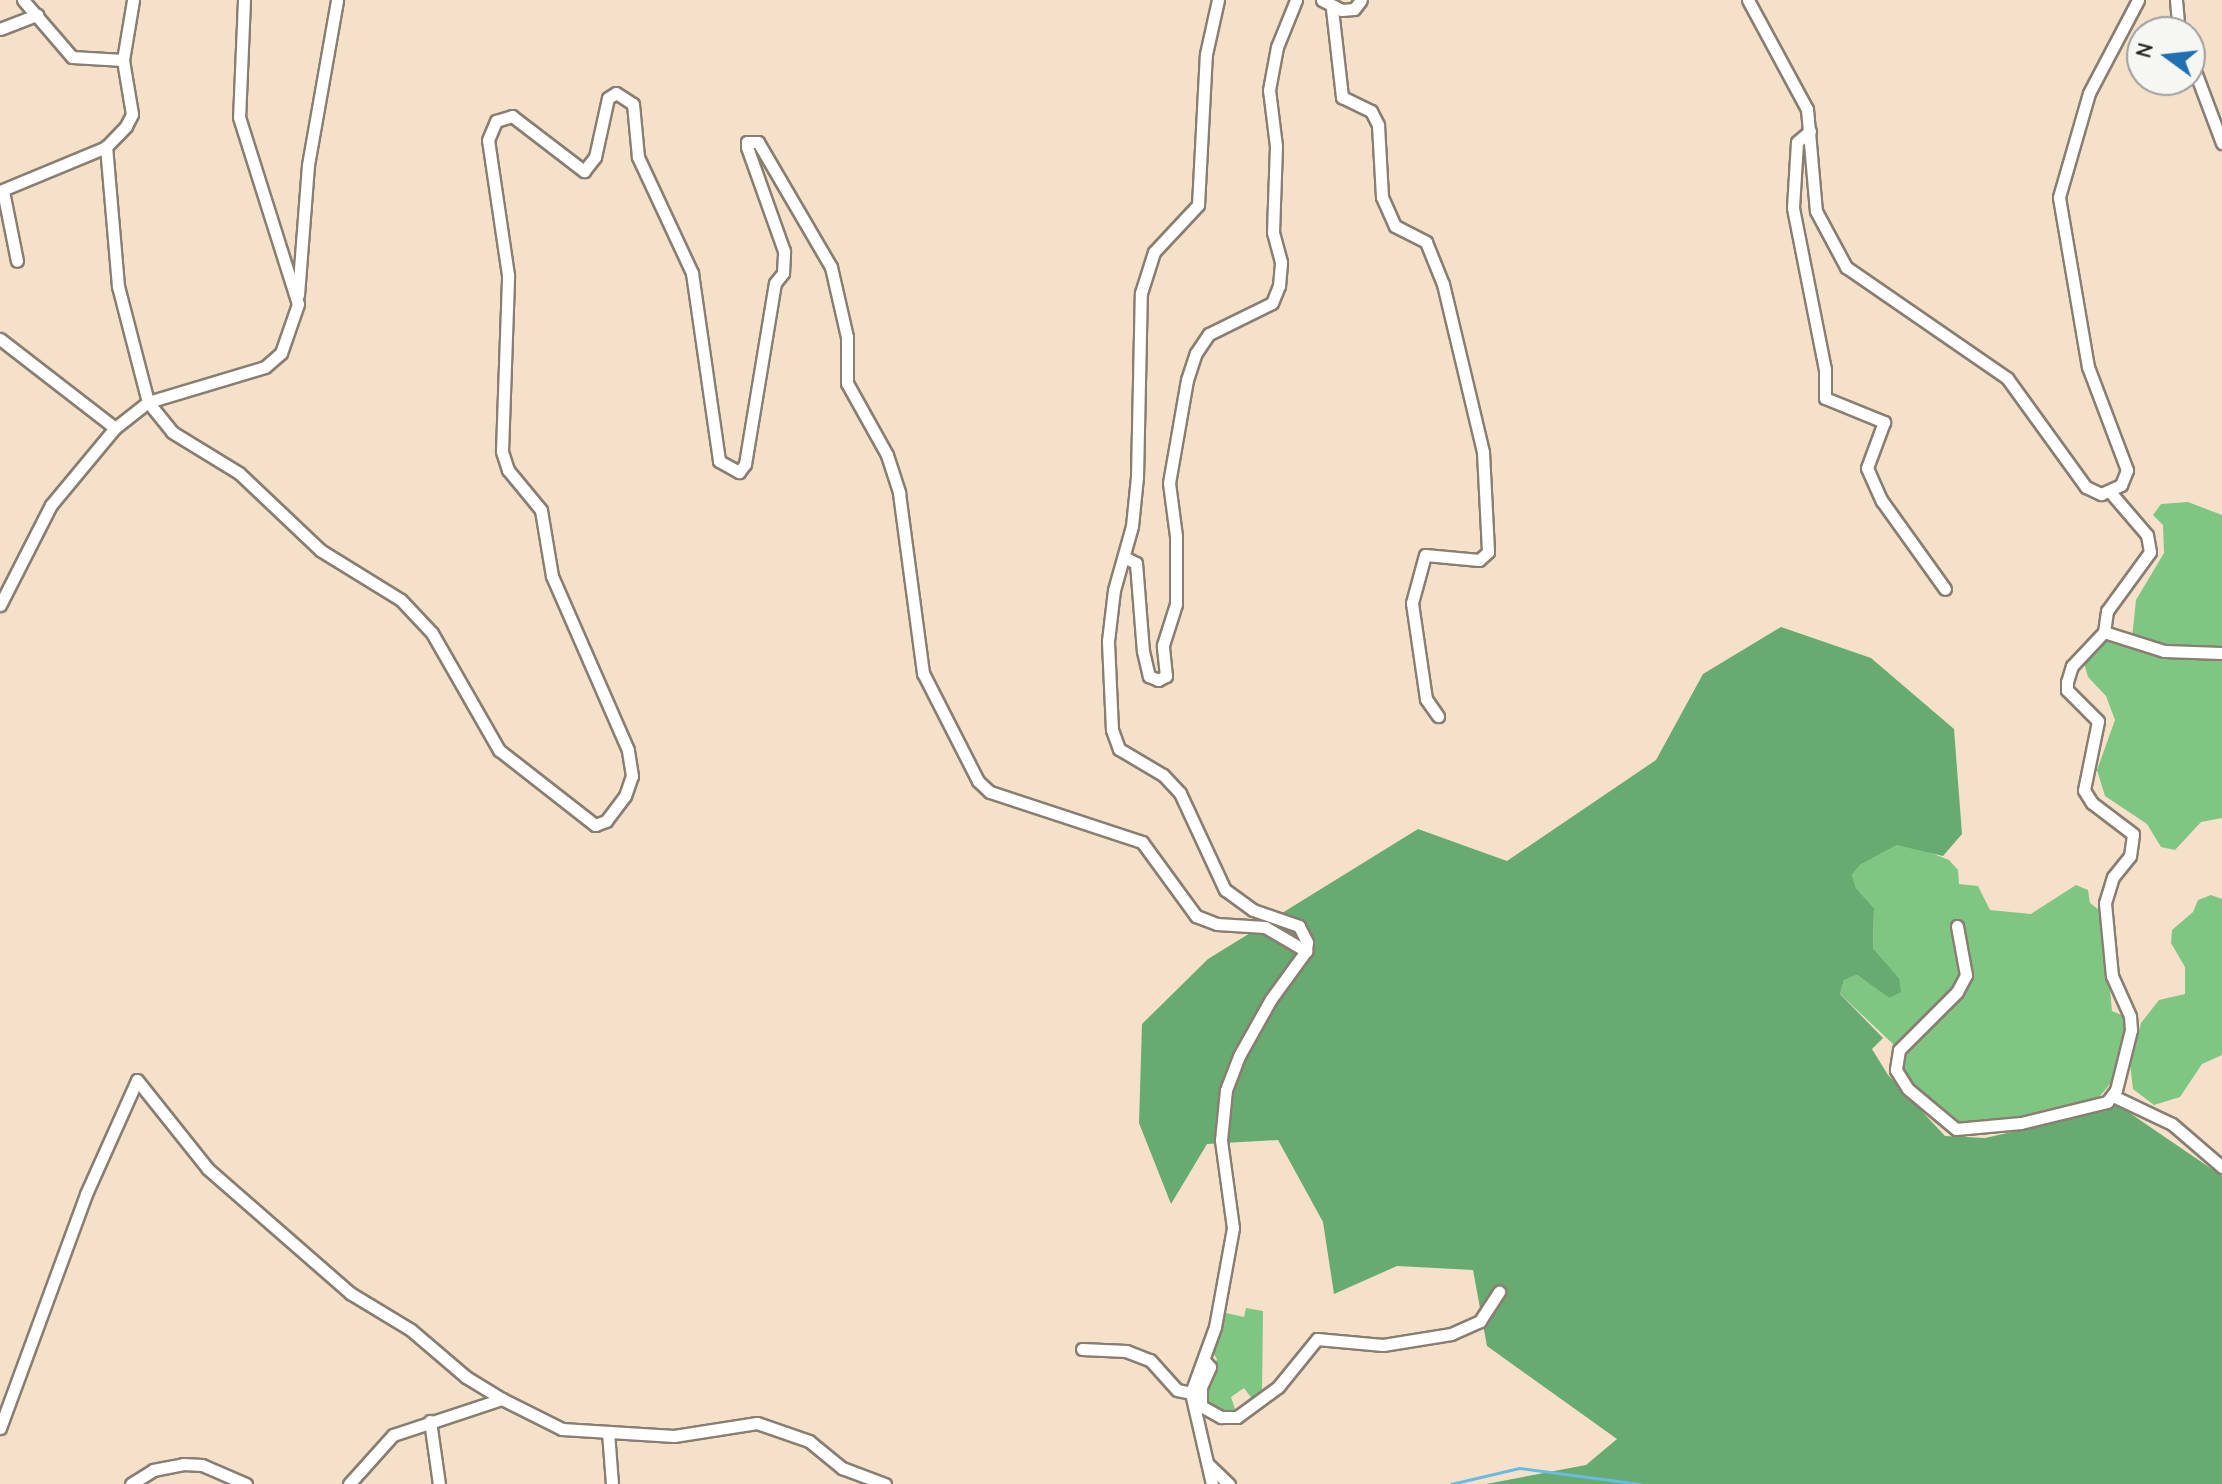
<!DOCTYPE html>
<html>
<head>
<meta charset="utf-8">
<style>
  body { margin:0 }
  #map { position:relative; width:2222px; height:1484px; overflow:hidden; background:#f5e1c9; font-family:"Comic Neue",sans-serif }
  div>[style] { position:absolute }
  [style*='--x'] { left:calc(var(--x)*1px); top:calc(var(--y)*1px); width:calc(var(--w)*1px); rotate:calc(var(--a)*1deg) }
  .green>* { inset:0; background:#7fc682 }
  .forest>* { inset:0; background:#67ab70 }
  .stream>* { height:3px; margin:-1.5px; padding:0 1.5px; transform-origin:1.5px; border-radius:1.5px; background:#68bce4 }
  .roads { filter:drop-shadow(2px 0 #887e72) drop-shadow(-2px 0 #887e72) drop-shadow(0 2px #887e72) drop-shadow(0 -2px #887e72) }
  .minor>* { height:11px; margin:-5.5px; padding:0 5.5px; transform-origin:5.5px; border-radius:5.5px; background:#fff }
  span { translate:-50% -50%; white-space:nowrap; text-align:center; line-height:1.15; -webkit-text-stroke:8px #f6f6f2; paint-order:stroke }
  .north { position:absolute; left:2126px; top:16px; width:80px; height:80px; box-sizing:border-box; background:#f6f6f2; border:2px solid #9f9f9c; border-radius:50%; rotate:285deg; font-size:22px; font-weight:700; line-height:32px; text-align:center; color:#1c1c1c }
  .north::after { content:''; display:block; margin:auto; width:28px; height:36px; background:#1f6fb2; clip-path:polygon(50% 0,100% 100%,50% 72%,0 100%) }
</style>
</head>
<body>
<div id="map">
  <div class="green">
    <i style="clip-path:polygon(2188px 502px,2222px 515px,2222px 818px,2201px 822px,2175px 850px,2161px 847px,2147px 824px,2105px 796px,2097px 770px,2115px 720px,2106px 696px,2088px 677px,2084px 663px,2104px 642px,2132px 638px,2136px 600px,2164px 553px,2163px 525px,2153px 515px,2161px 504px)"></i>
    <i style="clip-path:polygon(1897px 845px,1911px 845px,1949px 860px,1958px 870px,1959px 884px,1978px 886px,1990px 910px,2031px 914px,2076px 885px,2088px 890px,2090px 903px,2103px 913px,2112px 1011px,2124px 1016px,2127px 1029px,2115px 1078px,2095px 1102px,2033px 1117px,1957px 1125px,1909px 1083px,1894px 1045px,1840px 994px,1844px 980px,1857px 975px,1889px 998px,1899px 978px,1873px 948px,1874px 908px,1856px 888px,1852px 875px,1860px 865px)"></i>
    <i style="clip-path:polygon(2211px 895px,2222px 899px,2222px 1055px,2202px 1064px,2180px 1097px,2154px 1105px,2133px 1089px,2130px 1063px,2141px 1023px,2159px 1000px,2185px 994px,2185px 967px,2171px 943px,2172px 930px,2193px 912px,2198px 900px)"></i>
    <i style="clip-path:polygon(1246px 1308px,1263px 1311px,1262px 1395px,1253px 1400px,1244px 1388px,1231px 1397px,1236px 1412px,1225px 1413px,1206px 1404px,1205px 1384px,1217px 1359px,1213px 1353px,1226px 1313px,1244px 1317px)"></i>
  </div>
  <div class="forest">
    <i style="clip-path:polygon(1781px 627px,1871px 658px,1954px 729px,1962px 834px,1943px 856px,1897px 845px,1860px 865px,1852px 875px,1856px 888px,1874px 908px,1873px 948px,1899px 978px,1901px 992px,1889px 998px,1857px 975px,1844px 980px,1840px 994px,1883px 1038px,1872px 1049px,1888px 1075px,1945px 1136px,1985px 1138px,2106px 1111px,2115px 1103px,2222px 1176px,2222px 1484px,1486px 1484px,1586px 1465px,1617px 1439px,1487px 1346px,1473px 1270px,1397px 1266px,1334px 1294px,1323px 1222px,1278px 1140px,1207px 1144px,1171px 1204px,1139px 1123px,1142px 1024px,1208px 959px,1418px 829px,1507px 861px,1656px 760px,1703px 674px)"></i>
  </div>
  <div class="stream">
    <i style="--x:1451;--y:1484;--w:70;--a:-13.2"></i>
    <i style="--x:1519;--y:1468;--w:122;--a:7.5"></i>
  </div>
  <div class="roads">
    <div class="minor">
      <i style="--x:23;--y:0;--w:75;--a:49.3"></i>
      <i style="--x:72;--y:57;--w:51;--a:3.4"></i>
      <i style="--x:244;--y:0;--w:117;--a:92.4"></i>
      <i style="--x:239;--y:117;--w:196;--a:72.5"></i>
      <i style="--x:298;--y:304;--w:52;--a:109.1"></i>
      <i style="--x:281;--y:353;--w:21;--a:139"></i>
      <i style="--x:265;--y:367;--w:122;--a:163.3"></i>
      <i style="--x:148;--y:402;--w:38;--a:51"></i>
      <i style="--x:172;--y:432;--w:79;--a:31.5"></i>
      <i style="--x:239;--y:473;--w:112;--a:43.5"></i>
      <i style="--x:320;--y:550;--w:95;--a:31.7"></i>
      <i style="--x:401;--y:600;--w:45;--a:46.8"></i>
      <i style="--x:432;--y:633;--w:135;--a:60.2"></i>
      <i style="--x:499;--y:750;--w:122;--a:38"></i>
      <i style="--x:595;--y:825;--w:12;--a:-20"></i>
      <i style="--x:606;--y:821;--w:31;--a:-53"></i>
      <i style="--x:625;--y:796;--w:21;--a:-71"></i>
      <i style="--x:632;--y:776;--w:26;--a:-99"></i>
      <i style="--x:628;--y:750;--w:190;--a:-113.6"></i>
      <i style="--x:552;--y:576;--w:67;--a:-99.5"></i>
      <i style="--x:541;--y:510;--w:52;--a:-129.5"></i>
      <i style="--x:508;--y:470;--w:20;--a:-108"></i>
      <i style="--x:502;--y:451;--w:176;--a:-88"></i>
      <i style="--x:508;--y:275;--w:136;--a:-98.4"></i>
      <i style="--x:488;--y:140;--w:21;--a:-67"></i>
      <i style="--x:496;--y:121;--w:17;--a:-17"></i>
      <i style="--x:512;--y:116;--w:91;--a:37.4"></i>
      <i style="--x:584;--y:171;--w:18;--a:-52"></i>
      <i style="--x:595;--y:157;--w:60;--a:-77.6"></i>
      <i style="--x:608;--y:98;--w:9;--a:-32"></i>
      <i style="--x:616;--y:93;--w:20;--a:33"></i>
      <i style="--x:633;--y:104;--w:53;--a:84.6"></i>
      <i style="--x:638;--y:157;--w:128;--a:65"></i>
      <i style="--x:692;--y:273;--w:190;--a:81.8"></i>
      <i style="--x:719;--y:461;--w:23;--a:29"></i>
      <i style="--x:739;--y:472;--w:10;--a:-53"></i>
      <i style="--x:745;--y:464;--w:183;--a:-80.6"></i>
      <i style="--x:775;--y:283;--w:13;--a:-51"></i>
      <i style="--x:783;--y:273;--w:22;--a:-87"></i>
      <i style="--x:784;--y:251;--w:110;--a:-109.6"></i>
      <i style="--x:747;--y:147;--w:5;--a:-90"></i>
      <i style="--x:747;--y:142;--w:11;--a:0"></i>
      <i style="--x:758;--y:142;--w:145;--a:59.7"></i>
      <i style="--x:831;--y:267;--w:72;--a:77.1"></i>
      <i style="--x:847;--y:337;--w:46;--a:90"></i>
      <i style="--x:847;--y:383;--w:82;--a:60.9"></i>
      <i style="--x:887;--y:455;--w:40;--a:72"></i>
      <i style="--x:899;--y:493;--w:182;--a:82.4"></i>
      <i style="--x:923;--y:673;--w:121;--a:63"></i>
      <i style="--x:978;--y:781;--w:16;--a:43"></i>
      <i style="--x:990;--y:792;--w:160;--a:18.2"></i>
      <i style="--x:1142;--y:842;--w:92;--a:53.9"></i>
      <i style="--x:1196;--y:916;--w:22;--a:21"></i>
      <i style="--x:1217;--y:924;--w:48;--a:3.6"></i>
      <i style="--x:1265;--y:927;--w:48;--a:30.3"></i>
      <i style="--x:1322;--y:0;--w:22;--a:27"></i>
      <i style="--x:1342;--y:10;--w:12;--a:-5"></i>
      <i style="--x:1354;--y:9;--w:11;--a:-52"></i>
      <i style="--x:1748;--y:0;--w:124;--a:61.6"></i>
      <i style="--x:1807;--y:109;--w:102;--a:85"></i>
      <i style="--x:1816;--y:211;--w:64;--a:61.8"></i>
      <i style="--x:1846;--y:267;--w:196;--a:34.6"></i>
      <i style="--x:2007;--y:378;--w:135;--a:54.1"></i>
      <i style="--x:2086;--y:487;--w:17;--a:25"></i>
      <i style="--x:2101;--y:494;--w:22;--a:-24"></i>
      <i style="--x:2121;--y:485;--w:16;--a:-68"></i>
      <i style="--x:2127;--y:470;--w:110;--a:-110.7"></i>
      <i style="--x:2088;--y:367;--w:172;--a:-99.7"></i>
      <i style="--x:2059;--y:197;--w:108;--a:-73.9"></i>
      <i style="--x:2089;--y:93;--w:105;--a:-62.2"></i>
      <i style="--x:2176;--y:0;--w:32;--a:85"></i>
      <i style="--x:1332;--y:9;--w:89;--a:83.5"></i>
      <i style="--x:1342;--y:97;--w:32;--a:26"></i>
      <i style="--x:1371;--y:111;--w:16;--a:63"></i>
      <i style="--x:1378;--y:125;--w:72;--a:86.8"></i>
      <i style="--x:1382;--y:197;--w:32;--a:66"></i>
      <i style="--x:1395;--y:226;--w:35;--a:27"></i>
      <i style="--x:1426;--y:242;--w:45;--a:68"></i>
      <i style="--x:1443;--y:284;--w:173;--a:76.6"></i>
      <i style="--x:1483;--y:452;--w:100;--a:87.1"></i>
      <i style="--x:1488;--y:552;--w:12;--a:138"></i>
      <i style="--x:1479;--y:560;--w:54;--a:-174.7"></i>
      <i style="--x:1425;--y:555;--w:50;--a:105.2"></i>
      <i style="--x:1412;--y:603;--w:97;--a:81.7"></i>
      <i style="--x:1426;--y:699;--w:21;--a:55"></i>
      <i style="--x:0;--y:29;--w:40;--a:-21"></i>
      <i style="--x:2190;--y:58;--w:91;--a:69.4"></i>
      <i style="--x:1810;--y:131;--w:17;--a:140"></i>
      <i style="--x:1797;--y:142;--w:66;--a:93.5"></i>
      <i style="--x:1793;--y:208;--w:164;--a:78.8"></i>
      <i style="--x:1825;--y:369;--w:29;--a:90"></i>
      <i style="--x:1825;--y:398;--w:64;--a:22.1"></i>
      <i style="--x:1884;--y:422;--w:49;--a:110.3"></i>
      <i style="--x:1867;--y:468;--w:36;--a:66"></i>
      <i style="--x:1882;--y:501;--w:108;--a:54.4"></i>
      <i style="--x:0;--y:191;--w:115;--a:-22.5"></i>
      <i style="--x:106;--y:147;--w:29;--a:-46"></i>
      <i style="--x:126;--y:126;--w:13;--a:-63"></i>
      <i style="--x:132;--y:114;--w:55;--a:-99.5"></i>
      <i style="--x:123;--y:60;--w:61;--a:-80.5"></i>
      <i style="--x:3;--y:191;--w:71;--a:78.7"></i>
      <i style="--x:298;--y:295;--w:130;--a:-85.6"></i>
      <i style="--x:308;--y:165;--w:168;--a:-80"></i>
      <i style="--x:0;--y:339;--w:145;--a:37.7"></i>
      <i style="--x:2111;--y:493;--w:55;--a:49.4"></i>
      <i style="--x:2147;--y:535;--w:17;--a:80"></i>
      <i style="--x:2150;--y:552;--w:73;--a:126.1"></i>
      <i style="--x:2107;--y:611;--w:21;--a:98"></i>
      <i style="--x:2104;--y:632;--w:63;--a:17.6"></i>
      <i style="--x:2164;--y:651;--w:58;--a:2"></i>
      <i style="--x:1124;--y:557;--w:13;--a:27"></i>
      <i style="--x:1136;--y:563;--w:88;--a:85.5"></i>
      <i style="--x:1143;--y:651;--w:26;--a:77"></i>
      <i style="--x:1149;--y:676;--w:10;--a:24"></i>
      <i style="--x:1158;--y:680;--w:9;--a:-27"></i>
      <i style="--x:1166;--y:676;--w:31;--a:-96"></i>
      <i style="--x:1163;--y:645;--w:43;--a:-72.4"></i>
      <i style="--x:1176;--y:604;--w:68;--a:-90"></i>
      <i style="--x:1176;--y:536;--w:53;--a:-97.5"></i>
      <i style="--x:1169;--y:483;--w:105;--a:-80.1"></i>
      <i style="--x:1187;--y:380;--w:28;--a:-72"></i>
      <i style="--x:1196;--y:353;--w:23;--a:-56"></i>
      <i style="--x:1209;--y:334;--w:70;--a:-26.2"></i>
      <i style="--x:1272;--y:303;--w:18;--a:-68"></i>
      <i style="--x:1279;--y:286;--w:24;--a:-85"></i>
      <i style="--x:1281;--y:262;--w:31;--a:-105"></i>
      <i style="--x:1273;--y:232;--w:86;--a:-88"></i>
      <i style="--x:1276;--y:146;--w:56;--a:-97.1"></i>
      <i style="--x:1269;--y:90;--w:44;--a:-79.5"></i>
      <i style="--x:1277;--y:47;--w:51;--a:-68"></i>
      <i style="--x:0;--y:605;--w:112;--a:-63"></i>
      <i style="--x:51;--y:505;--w:100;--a:-50.3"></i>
      <i style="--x:115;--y:428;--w:42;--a:-38.2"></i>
      <i style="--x:148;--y:402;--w:120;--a:-104.5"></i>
      <i style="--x:118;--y:286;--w:140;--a:-94.9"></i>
      <i style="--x:1957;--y:926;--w:50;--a:79.6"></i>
      <i style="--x:1966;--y:975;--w:19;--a:118"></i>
      <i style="--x:1957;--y:992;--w:82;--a:135"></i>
      <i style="--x:1899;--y:1050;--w:20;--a:99"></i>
      <i style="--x:1896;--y:1070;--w:22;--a:58"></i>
      <i style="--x:1908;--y:1089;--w:62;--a:39.8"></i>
      <i style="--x:1956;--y:1129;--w:65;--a:-5.3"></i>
      <i style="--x:2021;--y:1123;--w:89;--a:-13.7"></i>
      <i style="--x:2107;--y:1102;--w:15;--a:-53"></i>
      <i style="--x:2116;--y:1090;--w:62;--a:-76"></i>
      <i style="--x:2131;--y:1030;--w:14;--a:-94"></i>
      <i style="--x:2130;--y:1016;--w:44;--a:-114.2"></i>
      <i style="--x:2112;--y:976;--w:73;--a:-95.5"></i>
      <i style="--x:2105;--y:903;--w:27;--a:-73"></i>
      <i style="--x:2113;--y:877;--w:27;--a:-51"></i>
      <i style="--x:2130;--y:856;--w:22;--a:-82"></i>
      <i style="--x:2133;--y:834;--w:51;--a:-142.9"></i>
      <i style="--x:2092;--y:803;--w:15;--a:-122"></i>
      <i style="--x:2084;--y:790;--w:70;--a:-78.5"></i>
      <i style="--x:2098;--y:721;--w:44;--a:-135"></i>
      <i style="--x:2067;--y:690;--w:8;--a:-90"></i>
      <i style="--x:2067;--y:682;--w:17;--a:-73"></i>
      <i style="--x:2072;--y:666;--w:47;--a:-46.7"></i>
      <i style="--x:2113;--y:1096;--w:65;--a:25.4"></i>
      <i style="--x:2172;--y:1124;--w:66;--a:40.7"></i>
      <i style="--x:1082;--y:1349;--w:44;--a:2.6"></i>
      <i style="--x:1126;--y:1351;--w:26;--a:21"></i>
      <i style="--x:1150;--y:1360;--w:40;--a:48"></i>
      <i style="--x:1177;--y:1390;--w:14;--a:12"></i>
      <i style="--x:1204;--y:1360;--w:9;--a:49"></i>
      <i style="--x:1210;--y:1367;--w:22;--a:114"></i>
      <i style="--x:1201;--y:1387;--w:19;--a:90"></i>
      <i style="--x:1201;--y:1406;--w:23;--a:29"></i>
      <i style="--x:1221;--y:1417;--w:16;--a:0"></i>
      <i style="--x:1237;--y:1417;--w:51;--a:-36.2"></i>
      <i style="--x:1278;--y:1387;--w:62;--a:-50.9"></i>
      <i style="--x:1317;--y:1339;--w:66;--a:5.2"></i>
      <i style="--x:1383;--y:1345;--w:69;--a:-9.2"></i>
      <i style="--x:1451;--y:1334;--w:32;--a:-24"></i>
      <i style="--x:1480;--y:1321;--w:35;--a:-57"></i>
      <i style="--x:430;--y:1421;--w:64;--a:81.9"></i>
      <i style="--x:0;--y:1428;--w:249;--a:-69.8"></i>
      <i style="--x:86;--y:1194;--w:125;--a:-65.9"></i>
      <i style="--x:137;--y:1080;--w:114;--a:51.4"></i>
      <i style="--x:208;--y:1169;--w:189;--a:41.1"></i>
      <i style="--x:350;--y:1293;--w:71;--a:31.2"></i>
      <i style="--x:411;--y:1330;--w:72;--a:40.5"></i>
      <i style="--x:466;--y:1377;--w:42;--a:31.4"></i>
      <i style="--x:608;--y:1432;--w:52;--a:85.6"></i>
      <i style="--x:1209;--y:1465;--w:28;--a:44"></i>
      <i style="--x:131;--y:1484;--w:26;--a:-32"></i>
      <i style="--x:153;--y:1470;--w:31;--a:-11"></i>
      <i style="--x:183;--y:1464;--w:19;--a:3"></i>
      <i style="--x:202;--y:1465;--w:48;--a:23.4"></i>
      <i style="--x:349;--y:1484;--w:66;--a:-48.1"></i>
      <i style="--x:393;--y:1435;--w:115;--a:-18.3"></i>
      <i style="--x:502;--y:1399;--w:67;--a:26.6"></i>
      <i style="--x:562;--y:1429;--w:112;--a:3.6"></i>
      <i style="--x:674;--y:1436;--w:84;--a:-8.9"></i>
      <i style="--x:757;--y:1423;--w:55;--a:19.1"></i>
      <i style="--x:809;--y:1441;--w:43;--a:39.3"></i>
      <i style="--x:842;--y:1468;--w:46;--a:20.4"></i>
      <i style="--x:1212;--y:1484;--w:93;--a:-103"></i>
      <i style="--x:1191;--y:1393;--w:70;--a:-70"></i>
      <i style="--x:1215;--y:1327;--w:101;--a:-79.7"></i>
      <i style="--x:1233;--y:1228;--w:89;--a:-97.8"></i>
      <i style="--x:1221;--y:1140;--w:50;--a:-84.3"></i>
      <i style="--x:1226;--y:1090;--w:36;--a:-69"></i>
      <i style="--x:1239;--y:1056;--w:65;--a:-60.7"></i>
      <i style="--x:1271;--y:999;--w:59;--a:-53.9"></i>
      <i style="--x:1306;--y:951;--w:9;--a:-84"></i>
      <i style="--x:1307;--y:942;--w:18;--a:-117"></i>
      <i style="--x:1299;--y:926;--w:49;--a:-160.8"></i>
      <i style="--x:1253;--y:910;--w:34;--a:-144"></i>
      <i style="--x:1225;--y:890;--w:107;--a:-114.9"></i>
      <i style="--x:1180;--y:793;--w:25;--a:-133"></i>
      <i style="--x:1163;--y:775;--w:51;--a:-149.4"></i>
      <i style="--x:1119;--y:749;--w:20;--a:-110"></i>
      <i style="--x:1112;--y:730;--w:89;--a:-92.6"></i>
      <i style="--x:1108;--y:641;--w:51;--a:-83.3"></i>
      <i style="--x:1114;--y:590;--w:66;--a:-74.3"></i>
      <i style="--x:1132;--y:526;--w:49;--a:-84.2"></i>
      <i style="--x:1137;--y:477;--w:184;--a:-88.8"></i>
      <i style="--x:1141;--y:293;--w:43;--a:-72.4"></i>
      <i style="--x:1154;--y:252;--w:64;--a:-46.9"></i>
      <i style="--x:1198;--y:205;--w:151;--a:-87"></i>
      <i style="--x:1206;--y:54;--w:55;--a:-77.5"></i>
    </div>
  </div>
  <div class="north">N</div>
</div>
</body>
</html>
